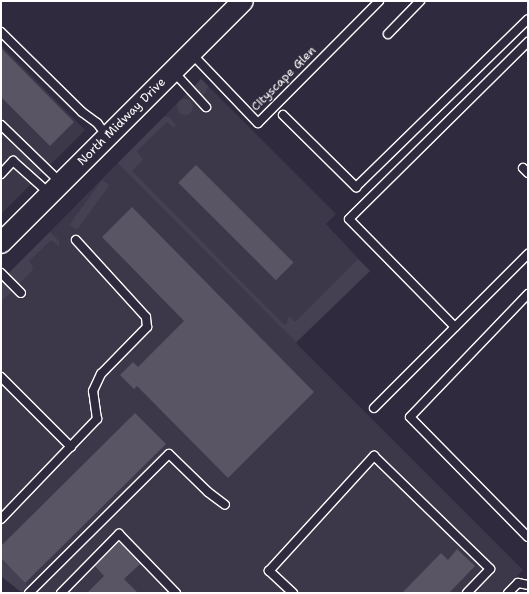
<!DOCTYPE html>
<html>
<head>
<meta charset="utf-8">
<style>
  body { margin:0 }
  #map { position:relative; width:529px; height:594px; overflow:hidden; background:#2f2a3d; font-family:"Shantell Sans",sans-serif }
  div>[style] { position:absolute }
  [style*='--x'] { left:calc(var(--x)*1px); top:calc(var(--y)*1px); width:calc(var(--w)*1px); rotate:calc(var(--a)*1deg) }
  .built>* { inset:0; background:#3c3749 }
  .green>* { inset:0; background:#464152; transform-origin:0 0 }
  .round { border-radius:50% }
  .building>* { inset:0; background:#595564; transform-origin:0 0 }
  .roads { filter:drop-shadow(1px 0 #fff) drop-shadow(-1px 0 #fff) drop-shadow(0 1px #fff) drop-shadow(0 -1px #fff) }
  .service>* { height:8px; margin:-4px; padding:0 4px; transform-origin:4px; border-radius:4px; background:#2f2a3d }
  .tertiary>* { height:20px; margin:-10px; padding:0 10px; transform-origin:10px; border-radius:10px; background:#2f2a3d }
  span { translate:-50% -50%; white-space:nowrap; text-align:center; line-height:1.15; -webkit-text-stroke:3px #2f2a3d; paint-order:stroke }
  .street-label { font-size:12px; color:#fff }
  .frame { position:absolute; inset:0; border:2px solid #fff; pointer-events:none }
</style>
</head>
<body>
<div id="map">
  <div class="built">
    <i style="clip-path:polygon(1px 45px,85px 130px,1px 214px)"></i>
    <i style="clip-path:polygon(201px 79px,336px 214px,326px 224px,370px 271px,296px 343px,523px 570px,500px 593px,22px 593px,1px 576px,1px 281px)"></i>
  </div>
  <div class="green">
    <i style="clip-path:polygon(201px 79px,208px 86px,203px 97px,195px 86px)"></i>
    <i class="round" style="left:177px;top:99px;width:16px;height:16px"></i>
    <i style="clip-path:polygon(164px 117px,169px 117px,176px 125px,174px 128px,167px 122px,137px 151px,143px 160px,132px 171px,283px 324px,286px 325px,289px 316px,295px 322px,358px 259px,370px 271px,296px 342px,118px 163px)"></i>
    <i style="left:102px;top:180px;width:9px;height:55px;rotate:36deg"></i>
    <i style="clip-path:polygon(50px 232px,59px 241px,59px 246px,51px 240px,29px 261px,33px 267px,32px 271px,1px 302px,1px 281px)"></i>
    <i style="clip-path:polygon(1px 558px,28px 586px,21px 592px,1px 576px)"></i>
  </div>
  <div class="building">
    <i style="clip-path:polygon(1px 48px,74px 122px,50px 146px,1px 97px)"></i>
    <i style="left:196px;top:165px;width:138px;height:25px;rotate:45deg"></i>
    <i style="clip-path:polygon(132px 207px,314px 392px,228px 478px,137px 386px,134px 389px,120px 375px,133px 362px,138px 367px,184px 321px,102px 237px)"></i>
    <i style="clip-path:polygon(135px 413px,166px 444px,25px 583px,1px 558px,1px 546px)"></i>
    <i style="clip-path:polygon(119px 542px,140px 564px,124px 579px,138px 593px,87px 593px,104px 576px,95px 566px)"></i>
    <i style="clip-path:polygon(457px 549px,475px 566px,449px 593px,402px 593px,441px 553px,448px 560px)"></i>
  </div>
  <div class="roads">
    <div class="service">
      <i style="--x:1;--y:32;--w:114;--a:44.6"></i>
      <i style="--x:82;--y:112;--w:19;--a:36"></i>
      <i style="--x:97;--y:123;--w:16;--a:52"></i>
      <i style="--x:388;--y:34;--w:46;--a:-45.9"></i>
      <i style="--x:191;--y:53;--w:97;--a:46.3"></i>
      <i style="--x:258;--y:123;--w:172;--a:-45.2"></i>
      <i style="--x:173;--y:71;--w:49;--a:47.5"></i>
      <i style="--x:283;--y:115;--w:103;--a:44.6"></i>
      <i style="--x:356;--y:187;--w:240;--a:-44.3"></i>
      <i style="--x:1;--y:125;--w:83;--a:44"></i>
      <i style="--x:523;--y:168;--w:7;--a:45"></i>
      <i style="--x:1;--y:174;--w:18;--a:-47"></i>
      <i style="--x:13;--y:161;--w:50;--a:41.7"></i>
      <i style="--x:1;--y:273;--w:28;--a:45"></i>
      <i style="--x:528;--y:294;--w:170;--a:133.8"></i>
      <i style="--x:410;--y:417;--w:168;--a:45.5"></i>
      <i style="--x:455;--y:327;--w:151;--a:-134.5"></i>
      <i style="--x:349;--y:219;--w:252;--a:-44.7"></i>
      <i style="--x:1;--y:377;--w:99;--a:45"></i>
      <i style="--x:374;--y:408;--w:218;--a:-45"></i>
      <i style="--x:1;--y:519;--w:139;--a:-46.2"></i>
      <i style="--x:97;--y:419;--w:28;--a:-98"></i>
      <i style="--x:93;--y:391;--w:19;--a:-65"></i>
      <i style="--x:101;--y:374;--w:66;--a:-45.6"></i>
      <i style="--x:147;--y:327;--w:10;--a:-96"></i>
      <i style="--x:146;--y:317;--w:104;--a:-132.3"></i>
      <i style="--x:29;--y:593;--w:197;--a:-44.8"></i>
      <i style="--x:169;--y:454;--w:54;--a:44.3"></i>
      <i style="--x:208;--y:492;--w:21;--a:37"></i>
      <i style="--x:61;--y:593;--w:83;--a:-45.5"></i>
      <i style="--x:119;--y:534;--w:82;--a:46"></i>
      <i style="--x:293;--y:593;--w:33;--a:-137"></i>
      <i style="--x:269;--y:571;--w:156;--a:-47.6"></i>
      <i style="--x:374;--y:456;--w:162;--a:44.2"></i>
      <i style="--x:490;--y:569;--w:33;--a:134"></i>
      <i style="--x:508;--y:593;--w:14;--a:-45"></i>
      <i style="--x:518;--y:583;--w:10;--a:11"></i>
    </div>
    <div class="tertiary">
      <i style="--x:1;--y:243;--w:342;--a:-45"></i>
    </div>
  </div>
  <div class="street-label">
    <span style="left:284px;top:79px;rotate:-45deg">Cityscape Glen</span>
    <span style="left:122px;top:122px;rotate:-45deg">North Midway Drive</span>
  </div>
  <div class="frame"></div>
</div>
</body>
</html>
